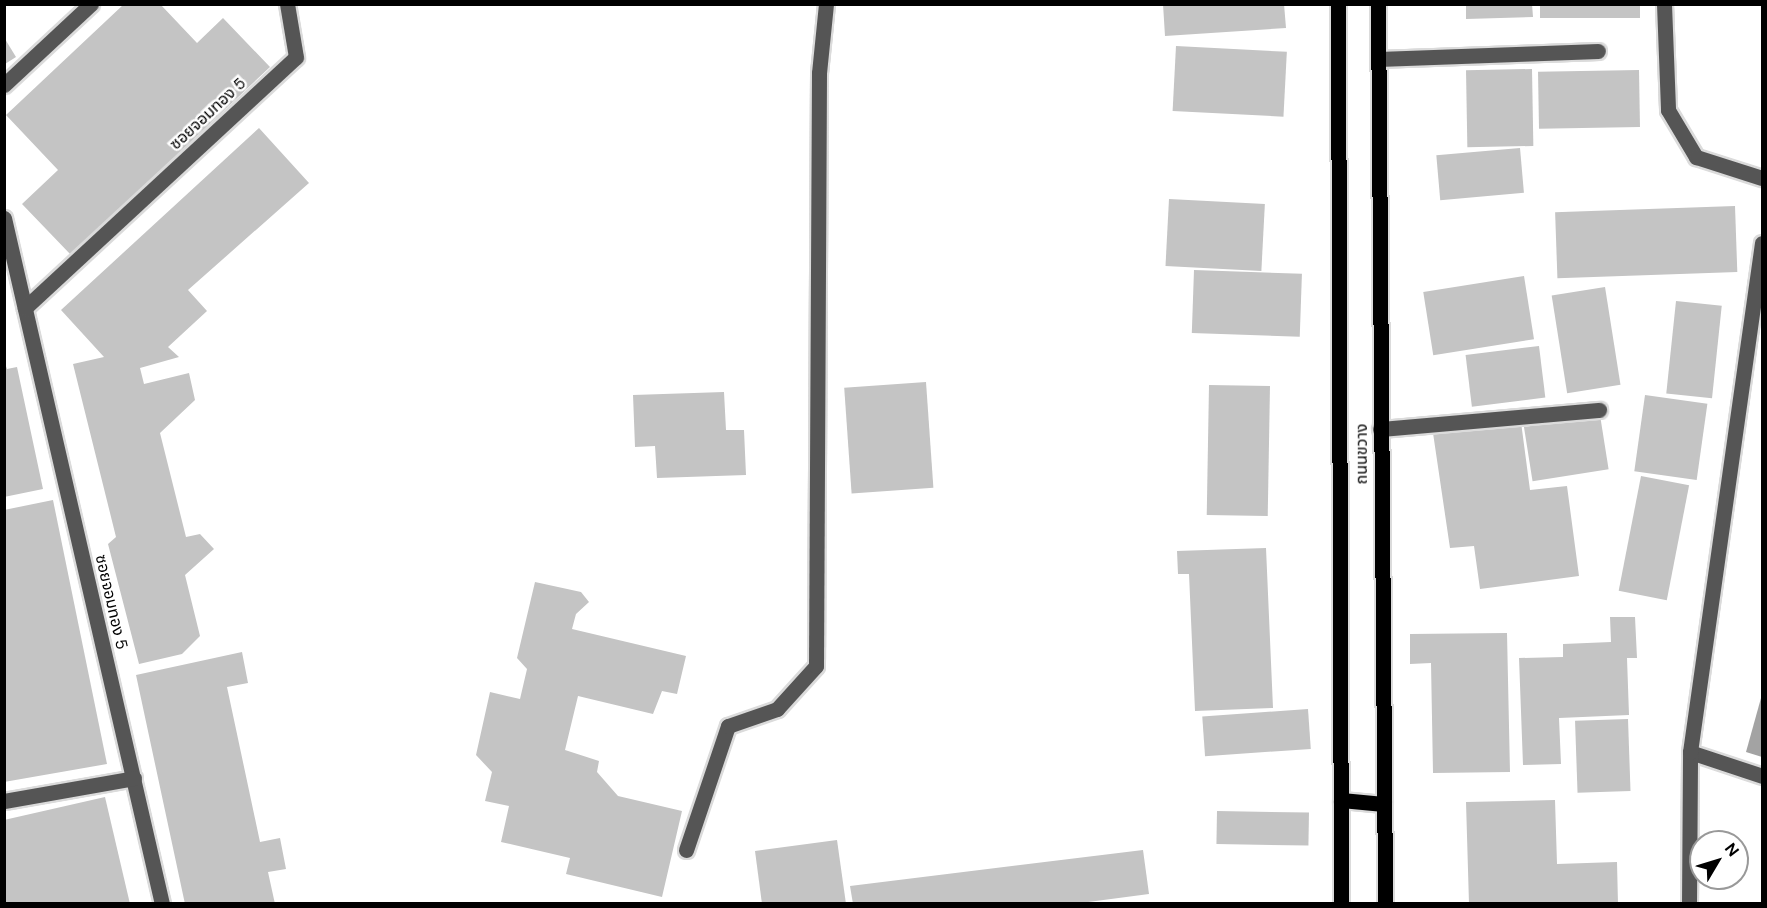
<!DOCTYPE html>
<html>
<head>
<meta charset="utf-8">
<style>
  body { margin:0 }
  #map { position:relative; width:1767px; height:908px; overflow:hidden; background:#fff; font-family:"DM Sans","Noto Sans Thai",sans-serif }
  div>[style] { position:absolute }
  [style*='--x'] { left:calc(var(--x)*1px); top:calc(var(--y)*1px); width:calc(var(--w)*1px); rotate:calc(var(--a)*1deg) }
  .water>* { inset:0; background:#a3a3a3 }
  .building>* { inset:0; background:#c4c4c4; transform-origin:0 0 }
  .roads { filter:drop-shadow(2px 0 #dbdbdb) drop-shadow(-2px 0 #dbdbdb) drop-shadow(0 2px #dbdbdb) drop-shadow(0 -2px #dbdbdb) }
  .minor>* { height:15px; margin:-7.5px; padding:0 7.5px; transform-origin:7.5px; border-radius:7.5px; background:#555 }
  .major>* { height:15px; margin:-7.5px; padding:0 7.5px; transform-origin:7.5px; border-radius:7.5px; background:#000 }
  span { translate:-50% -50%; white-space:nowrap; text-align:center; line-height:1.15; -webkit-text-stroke:5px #fff; paint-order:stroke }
  .street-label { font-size:16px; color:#000 }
  .frame { position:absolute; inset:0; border:6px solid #000; pointer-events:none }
  .north { position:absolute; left:1689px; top:830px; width:60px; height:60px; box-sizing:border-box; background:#fff; border:2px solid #999; border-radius:50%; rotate:52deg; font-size:16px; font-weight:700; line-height:24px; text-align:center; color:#000 }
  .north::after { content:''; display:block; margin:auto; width:21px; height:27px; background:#000; clip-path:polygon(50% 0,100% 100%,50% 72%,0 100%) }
</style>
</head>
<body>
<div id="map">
  <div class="water">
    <i style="clip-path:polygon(1761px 698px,1762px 698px,1762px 757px,1746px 752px)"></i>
  </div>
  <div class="building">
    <i style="clip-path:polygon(1163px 4px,1284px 4px,1286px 28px,1165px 36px)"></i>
    <i style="clip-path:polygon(1466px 4px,1532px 4px,1533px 17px,1466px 19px)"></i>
    <i style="left:1540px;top:4px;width:100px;height:14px"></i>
    <i style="clip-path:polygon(123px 5px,161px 5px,197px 43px,223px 18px,270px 67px,71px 255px,22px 204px,58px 170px,6px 115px)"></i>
    <i style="clip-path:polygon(5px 39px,16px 57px,5px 64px)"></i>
    <i style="left:1176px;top:46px;width:111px;height:65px;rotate:3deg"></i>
    <i style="left:1532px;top:69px;width:77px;height:66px;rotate:89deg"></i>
    <i style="left:1639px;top:70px;width:57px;height:101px;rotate:89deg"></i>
    <i style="clip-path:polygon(259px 128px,309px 183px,188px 290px,207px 311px,168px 347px,179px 357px,140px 368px,144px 384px,189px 373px,195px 400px,160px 433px,186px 537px,200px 534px,214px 549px,185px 575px,200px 636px,182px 654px,139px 664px,108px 544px,116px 537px,73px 364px,104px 357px,61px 310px)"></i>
    <i style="left:1520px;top:148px;width:45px;height:84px;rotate:85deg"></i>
    <i style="left:1169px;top:199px;width:96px;height:67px;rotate:3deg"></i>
    <i style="left:1735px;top:206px;width:66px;height:180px;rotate:88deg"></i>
    <i style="left:1194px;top:270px;width:108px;height:63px;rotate:2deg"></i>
    <i style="left:1524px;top:276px;width:64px;height:102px;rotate:81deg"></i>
    <i style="left:1605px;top:287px;width:99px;height:54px;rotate:81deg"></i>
    <i style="left:1676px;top:301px;width:46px;height:93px;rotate:6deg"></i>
    <i style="left:1539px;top:346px;width:52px;height:74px;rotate:83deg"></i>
    <i style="clip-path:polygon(4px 361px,7px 369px,17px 367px,43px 489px,4px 497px)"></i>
    <i style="left:926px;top:382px;width:106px;height:82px;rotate:86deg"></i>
    <i style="left:1209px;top:385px;width:61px;height:130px;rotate:1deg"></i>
    <i style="clip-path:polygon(724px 392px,726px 430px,744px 430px,746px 475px,657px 478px,655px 446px,635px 447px,633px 395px)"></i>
    <i style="left:1645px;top:395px;width:63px;height:77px;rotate:8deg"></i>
    <i style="left:1600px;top:415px;width:55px;height:77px;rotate:81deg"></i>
    <i style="clip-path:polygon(1521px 422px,1530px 490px,1567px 486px,1579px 576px,1480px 589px,1474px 546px,1450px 548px,1433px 433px)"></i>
    <i style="left:1641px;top:476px;width:49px;height:117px;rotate:11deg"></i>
    <i style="clip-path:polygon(53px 500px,107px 764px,4px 782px,4px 510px)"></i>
    <i style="clip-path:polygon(1266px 548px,1273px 708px,1195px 711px,1189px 574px,1178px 574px,1177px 551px)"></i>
    <i style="clip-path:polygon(535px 582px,581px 592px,589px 602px,576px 614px,572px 629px,686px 656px,677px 694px,662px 691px,653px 714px,578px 696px,565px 750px,599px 761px,597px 772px,618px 796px,682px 811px,662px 897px,566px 874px,570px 858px,501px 842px,509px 806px,485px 801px,492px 772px,476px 755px,490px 692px,520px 699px,527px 669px,517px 658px)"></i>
    <i style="clip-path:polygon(1610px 617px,1635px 617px,1637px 658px,1627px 658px,1629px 715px,1559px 718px,1561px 764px,1523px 765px,1519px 658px,1563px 657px,1563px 644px,1611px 642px)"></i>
    <i style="clip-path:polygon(1507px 633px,1510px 772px,1433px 773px,1431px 663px,1410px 664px,1410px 634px)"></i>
    <i style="clip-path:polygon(242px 652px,248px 683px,227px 687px,260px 842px,280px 838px,286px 869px,268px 872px,275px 904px,185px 904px,136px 675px)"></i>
    <i style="left:1308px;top:709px;width:40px;height:106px;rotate:86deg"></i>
    <i style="left:1628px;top:719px;width:72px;height:53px;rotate:88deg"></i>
    <i style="clip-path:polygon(105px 797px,130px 904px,4px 904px,4px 820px)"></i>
    <i style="clip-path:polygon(1555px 800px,1557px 864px,1617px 862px,1618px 904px,1469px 904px,1466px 802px)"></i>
    <i style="left:1217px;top:811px;width:92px;height:33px;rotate:1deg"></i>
    <i style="clip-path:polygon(837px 840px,846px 904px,762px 904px,755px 851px)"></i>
    <i style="clip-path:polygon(1143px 850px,1149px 894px,1073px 904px,853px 904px,850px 886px)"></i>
  </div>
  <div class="roads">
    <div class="minor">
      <i style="--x:1664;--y:4;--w:106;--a:87.8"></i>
      <i style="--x:1668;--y:110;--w:55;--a:59.2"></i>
      <i style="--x:1696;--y:157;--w:69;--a:17.7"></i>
      <i style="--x:1379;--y:59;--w:219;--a:-2.1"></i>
      <i style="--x:4;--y:85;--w:119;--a:-43"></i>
      <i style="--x:4;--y:218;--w:704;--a:77.03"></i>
      <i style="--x:25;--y:308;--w:369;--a:-42.8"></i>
      <i style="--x:296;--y:57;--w:54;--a:-99.6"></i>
      <i style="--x:1380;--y:429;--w:220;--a:-5"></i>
      <i style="--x:1690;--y:752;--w:76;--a:18.4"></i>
      <i style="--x:4;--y:801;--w:132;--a:-10"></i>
      <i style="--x:686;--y:850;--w:131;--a:-71.3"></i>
      <i style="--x:728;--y:726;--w:52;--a:-19.1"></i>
      <i style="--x:777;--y:709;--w:58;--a:-47.8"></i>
      <i style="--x:816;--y:666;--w:593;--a:-89.71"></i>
      <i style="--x:819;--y:73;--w:69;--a:-84.2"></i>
      <i style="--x:1689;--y:904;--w:152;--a:-89.6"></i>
      <i style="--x:1690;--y:752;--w:514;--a:-81.95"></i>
    </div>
    <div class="major">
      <i style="--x:1338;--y:4;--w:900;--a:89.81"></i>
      <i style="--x:1378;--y:4;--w:900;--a:89.55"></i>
      <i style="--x:1341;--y:800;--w:43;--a:5.3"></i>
    </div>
  </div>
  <div class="street-label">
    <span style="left:208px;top:114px;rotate:-43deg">ซอยจอมทอง 5</span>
    <span style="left:1362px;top:454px;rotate:-90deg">ถนนขวาง</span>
    <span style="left:111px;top:602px;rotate:77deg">ซอยจอมทอง 5</span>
  </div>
  <div class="frame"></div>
  <div class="north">N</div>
</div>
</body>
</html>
